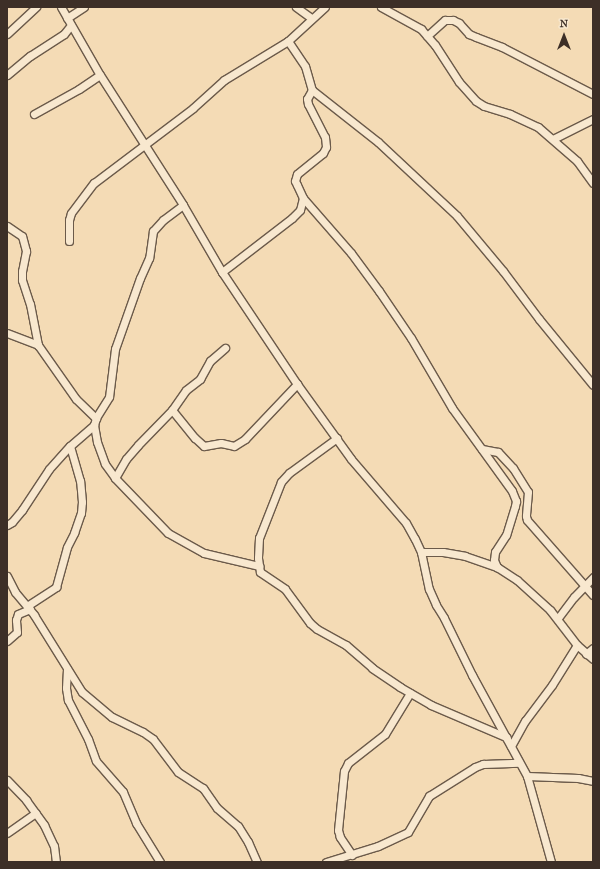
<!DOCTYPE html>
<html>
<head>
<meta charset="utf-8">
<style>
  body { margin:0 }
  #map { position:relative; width:600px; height:869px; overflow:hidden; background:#f4dbb5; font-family:"IM FELL French Canon",serif }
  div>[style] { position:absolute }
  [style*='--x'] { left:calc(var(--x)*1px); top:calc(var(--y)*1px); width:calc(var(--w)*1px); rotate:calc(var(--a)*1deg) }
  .roads { filter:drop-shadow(1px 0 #6b5a4a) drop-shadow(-1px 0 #6b5a4a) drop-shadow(0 1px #6b5a4a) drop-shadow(0 -1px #6b5a4a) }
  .minor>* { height:7px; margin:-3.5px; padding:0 3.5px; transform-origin:3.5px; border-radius:3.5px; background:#f8e8cf }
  span { translate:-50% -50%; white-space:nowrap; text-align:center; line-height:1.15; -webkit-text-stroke:3px #f8e8cf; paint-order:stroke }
  .frame { position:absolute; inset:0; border:8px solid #3d2f27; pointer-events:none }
  .north { position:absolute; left:544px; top:16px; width:40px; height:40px; -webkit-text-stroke:3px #f8e8cf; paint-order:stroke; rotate:0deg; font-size:11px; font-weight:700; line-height:16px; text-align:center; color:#3d2f27 }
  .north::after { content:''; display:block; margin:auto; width:14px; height:18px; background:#3d2f27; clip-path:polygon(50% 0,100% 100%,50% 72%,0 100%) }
</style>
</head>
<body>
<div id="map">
  <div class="roads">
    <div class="minor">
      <i style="--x:61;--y:7;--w:78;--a:60.2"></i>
      <i style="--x:100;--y:75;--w:154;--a:57.4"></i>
      <i style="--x:183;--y:205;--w:78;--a:59.8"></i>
      <i style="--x:222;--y:272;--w:135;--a:56.2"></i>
      <i style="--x:297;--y:384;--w:92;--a:54.2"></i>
      <i style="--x:351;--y:459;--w:84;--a:49.3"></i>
      <i style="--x:406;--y:523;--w:18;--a:61"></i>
      <i style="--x:415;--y:539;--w:14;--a:65"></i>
      <i style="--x:421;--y:552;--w:38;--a:78"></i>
      <i style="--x:429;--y:589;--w:17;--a:66"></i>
      <i style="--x:436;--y:605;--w:15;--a:58"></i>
      <i style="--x:444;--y:618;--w:64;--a:63.8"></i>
      <i style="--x:472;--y:675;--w:115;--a:61.4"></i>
      <i style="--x:527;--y:776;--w:89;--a:74.4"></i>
      <i style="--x:296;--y:7;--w:19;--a:36"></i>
      <i style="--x:381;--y:7;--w:46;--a:28.8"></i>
      <i style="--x:421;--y:29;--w:21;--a:49"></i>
      <i style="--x:435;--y:45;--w:44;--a:57"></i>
      <i style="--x:459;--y:82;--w:25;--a:48"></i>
      <i style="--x:476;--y:101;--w:9;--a:32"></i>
      <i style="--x:484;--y:106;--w:27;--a:17"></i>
      <i style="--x:510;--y:114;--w:31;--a:25"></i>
      <i style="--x:538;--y:127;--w:52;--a:41.1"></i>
      <i style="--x:577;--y:161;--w:27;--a:54"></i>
      <i style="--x:67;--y:18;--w:20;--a:-33"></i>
      <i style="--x:7;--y:34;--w:40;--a:-43"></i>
      <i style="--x:427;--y:36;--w:24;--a:-42"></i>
      <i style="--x:445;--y:20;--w:8;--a:0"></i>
      <i style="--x:453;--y:20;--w:7;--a:27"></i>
      <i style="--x:459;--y:23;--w:15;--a:48"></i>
      <i style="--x:469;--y:34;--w:8;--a:23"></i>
      <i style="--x:476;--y:37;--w:28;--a:21"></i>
      <i style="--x:502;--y:47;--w:102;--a:27.3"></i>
      <i style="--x:288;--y:41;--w:30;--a:56"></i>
      <i style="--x:305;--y:66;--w:25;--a:74"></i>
      <i style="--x:312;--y:90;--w:84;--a:38.2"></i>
      <i style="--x:378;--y:142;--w:108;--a:43.1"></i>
      <i style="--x:457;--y:216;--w:72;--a:50.1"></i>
      <i style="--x:503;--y:271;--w:60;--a:53.1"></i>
      <i style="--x:539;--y:319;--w:85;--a:50.7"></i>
      <i style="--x:7;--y:75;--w:30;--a:-40"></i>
      <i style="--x:30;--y:56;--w:40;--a:-32.9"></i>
      <i style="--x:64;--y:34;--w:11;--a:-52"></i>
      <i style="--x:312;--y:90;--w:10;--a:119"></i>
      <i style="--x:307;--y:99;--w:5;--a:79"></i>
      <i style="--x:308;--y:104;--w:37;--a:63"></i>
      <i style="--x:325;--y:137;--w:10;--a:84"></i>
      <i style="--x:326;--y:147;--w:7;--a:117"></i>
      <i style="--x:323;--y:153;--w:33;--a:141"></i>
      <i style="--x:297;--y:174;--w:7;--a:106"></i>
      <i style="--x:295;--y:181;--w:4;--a:63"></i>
      <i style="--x:297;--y:185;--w:14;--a:65"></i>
      <i style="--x:303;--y:198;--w:73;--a:48.9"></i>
      <i style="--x:351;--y:253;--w:47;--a:53.6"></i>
      <i style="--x:379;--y:291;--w:57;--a:55.8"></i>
      <i style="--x:411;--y:338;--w:81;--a:59.6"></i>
      <i style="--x:452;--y:408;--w:102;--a:54.1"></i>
      <i style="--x:512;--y:491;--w:11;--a:68"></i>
      <i style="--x:516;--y:501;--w:5;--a:101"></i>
      <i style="--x:515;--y:506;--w:30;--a:107"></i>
      <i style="--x:506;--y:535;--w:20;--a:123"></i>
      <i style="--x:495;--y:552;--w:8;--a:97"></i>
      <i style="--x:494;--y:560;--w:8;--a:67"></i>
      <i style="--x:34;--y:114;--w:51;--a:-29.1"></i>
      <i style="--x:79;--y:89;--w:25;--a:-34"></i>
      <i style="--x:553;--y:139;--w:45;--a:-26.6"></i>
      <i style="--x:183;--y:205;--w:25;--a:143"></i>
      <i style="--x:163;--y:220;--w:15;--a:132"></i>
      <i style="--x:153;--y:231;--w:27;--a:98"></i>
      <i style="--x:149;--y:258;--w:22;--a:114"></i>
      <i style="--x:140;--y:278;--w:75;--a:109.4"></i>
      <i style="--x:115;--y:349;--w:48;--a:97.1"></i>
      <i style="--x:109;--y:397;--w:25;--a:122"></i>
      <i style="--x:96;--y:418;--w:7;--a:106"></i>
      <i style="--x:94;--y:425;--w:17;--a:80"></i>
      <i style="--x:97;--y:442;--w:23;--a:70"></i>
      <i style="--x:105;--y:464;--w:17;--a:54"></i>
      <i style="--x:115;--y:478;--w:76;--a:46.1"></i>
      <i style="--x:168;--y:533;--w:41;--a:29.1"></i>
      <i style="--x:204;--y:553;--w:57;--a:13.3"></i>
      <i style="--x:7;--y:226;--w:18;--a:34"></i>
      <i style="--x:22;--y:236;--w:16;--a:75"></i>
      <i style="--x:26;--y:251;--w:20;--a:101"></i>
      <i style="--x:22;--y:271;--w:9;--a:90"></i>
      <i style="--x:22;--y:280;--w:25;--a:72"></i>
      <i style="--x:30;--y:304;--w:42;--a:79"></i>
      <i style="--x:38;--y:345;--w:66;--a:54.9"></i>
      <i style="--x:76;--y:399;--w:28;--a:44"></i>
      <i style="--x:69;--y:241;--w:21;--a:-90"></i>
      <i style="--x:69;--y:220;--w:7;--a:-74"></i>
      <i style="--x:71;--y:213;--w:38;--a:-53"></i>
      <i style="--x:94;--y:183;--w:124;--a:-37.1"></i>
      <i style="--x:193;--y:108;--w:42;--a:-42.1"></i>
      <i style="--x:224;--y:80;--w:75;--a:-31.4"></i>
      <i style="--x:288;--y:41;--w:50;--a:-42.6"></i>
      <i style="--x:222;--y:272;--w:88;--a:-37.6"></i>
      <i style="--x:292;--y:218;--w:11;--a:-45"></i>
      <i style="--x:300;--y:210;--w:12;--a:-76"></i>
      <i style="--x:7;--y:333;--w:33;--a:21"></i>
      <i style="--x:172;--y:410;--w:36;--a:51"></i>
      <i style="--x:195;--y:438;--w:12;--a:42"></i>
      <i style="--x:204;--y:446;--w:17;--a:-10"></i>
      <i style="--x:221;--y:443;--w:13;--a:13"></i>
      <i style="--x:234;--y:446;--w:13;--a:-32"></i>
      <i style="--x:245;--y:439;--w:76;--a:-46.6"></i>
      <i style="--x:337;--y:438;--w:59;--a:143.9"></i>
      <i style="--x:289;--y:473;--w:12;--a:132"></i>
      <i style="--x:281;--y:482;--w:60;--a:111.4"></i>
      <i style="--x:259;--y:538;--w:20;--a:93"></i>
      <i style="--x:258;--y:558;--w:14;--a:82"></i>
      <i style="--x:260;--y:572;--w:30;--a:34"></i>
      <i style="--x:285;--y:589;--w:42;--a:53.7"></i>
      <i style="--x:310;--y:623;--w:9;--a:41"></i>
      <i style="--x:317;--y:629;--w:33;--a:29"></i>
      <i style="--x:346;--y:645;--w:35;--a:41"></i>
      <i style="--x:372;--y:668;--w:34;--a:34"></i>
      <i style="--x:400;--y:687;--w:36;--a:30"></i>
      <i style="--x:431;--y:705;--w:82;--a:23.1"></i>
      <i style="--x:506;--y:737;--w:2;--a:63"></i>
      <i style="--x:482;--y:449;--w:16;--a:11"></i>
      <i style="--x:498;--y:452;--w:22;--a:47"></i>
      <i style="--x:513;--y:468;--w:28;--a:58"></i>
      <i style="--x:528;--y:492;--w:24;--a:95"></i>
      <i style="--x:526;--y:516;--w:4;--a:76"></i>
      <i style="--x:527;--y:520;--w:100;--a:48.7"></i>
      <i style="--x:115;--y:478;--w:22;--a:-60"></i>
      <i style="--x:126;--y:459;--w:18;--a:-49"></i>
      <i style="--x:138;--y:445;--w:49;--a:-45.8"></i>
      <i style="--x:172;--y:410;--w:24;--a:-55"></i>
      <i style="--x:186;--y:390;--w:18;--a:-38"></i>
      <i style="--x:200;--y:379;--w:21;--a:-61"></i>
      <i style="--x:210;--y:361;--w:20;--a:-41"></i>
      <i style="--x:7;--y:525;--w:6;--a:-31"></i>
      <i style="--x:12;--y:522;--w:16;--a:-50"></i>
      <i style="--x:22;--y:510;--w:49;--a:-56.6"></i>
      <i style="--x:49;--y:469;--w:31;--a:-48"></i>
      <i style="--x:70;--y:446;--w:32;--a:-41"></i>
      <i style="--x:421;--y:552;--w:22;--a:0"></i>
      <i style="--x:443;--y:552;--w:22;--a:10"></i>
      <i style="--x:465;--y:556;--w:34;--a:19"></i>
      <i style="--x:497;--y:567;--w:24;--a:33"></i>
      <i style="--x:517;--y:580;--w:45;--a:42.3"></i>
      <i style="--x:550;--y:610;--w:44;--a:52.4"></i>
      <i style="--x:577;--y:645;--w:21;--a:41"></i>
      <i style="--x:7;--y:576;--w:18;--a:63"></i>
      <i style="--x:15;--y:592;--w:30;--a:50"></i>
      <i style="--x:34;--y:615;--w:91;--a:58.1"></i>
      <i style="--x:82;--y:692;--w:39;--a:40"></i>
      <i style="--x:112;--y:717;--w:34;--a:26"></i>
      <i style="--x:143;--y:732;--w:12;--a:35"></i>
      <i style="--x:153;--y:739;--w:41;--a:52.9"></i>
      <i style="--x:178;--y:772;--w:30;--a:33"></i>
      <i style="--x:203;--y:788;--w:24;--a:55"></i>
      <i style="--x:217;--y:808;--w:28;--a:41"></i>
      <i style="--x:238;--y:826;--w:19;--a:58"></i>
      <i style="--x:248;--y:842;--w:22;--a:66"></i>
      <i style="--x:27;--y:606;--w:35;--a:-33"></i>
      <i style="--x:56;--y:587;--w:41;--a:-74.6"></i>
      <i style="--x:67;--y:547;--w:16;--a:-63"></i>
      <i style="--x:74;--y:533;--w:21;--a:-71"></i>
      <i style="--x:81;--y:513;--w:11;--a:-85"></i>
      <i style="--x:82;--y:502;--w:21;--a:-95"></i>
      <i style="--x:80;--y:481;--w:36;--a:-106"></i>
      <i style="--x:558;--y:618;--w:26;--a:-53"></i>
      <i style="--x:574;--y:597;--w:28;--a:-46"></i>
      <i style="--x:7;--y:641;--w:13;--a:-42"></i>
      <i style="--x:17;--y:632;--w:12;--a:-95"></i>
      <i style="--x:16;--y:620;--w:6;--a:-72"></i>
      <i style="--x:18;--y:614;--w:13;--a:-23"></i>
      <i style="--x:586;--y:654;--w:9;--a:-41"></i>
      <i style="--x:67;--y:669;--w:19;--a:93"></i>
      <i style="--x:66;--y:688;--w:12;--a:81"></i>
      <i style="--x:68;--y:700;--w:44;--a:62.9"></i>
      <i style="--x:88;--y:739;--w:23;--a:70"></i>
      <i style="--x:96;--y:761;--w:41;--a:48.9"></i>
      <i style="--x:123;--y:792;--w:34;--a:67"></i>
      <i style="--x:136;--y:823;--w:46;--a:58.4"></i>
      <i style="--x:511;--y:746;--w:29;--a:-61"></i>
      <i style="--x:525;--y:721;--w:45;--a:-53.1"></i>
      <i style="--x:552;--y:685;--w:47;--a:-58"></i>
      <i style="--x:527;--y:776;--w:51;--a:2.2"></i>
      <i style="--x:578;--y:778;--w:15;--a:11"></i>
      <i style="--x:7;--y:780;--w:28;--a:46"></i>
      <i style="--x:26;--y:800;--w:31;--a:54"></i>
      <i style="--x:44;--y:825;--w:23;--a:65"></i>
      <i style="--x:54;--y:846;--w:16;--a:83"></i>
      <i style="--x:7;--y:833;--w:35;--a:-35"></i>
      <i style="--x:352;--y:855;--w:22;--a:-124"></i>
      <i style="--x:340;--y:837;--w:7;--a:-106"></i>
      <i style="--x:338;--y:830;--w:59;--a:-84.2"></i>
      <i style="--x:344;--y:771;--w:9;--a:-63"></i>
      <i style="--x:348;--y:763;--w:47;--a:-38.1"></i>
      <i style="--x:385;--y:734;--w:48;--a:-58.6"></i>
      <i style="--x:326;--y:862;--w:54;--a:-17.1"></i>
      <i style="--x:378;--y:846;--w:33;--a:-25"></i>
      <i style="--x:408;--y:832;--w:42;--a:-59.7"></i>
      <i style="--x:429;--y:796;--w:54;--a:-32.2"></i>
      <i style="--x:475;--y:767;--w:9;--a:-21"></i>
      <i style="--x:483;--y:764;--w:36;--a:-2"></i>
    </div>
  </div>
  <div class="frame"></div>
  <div class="north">N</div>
</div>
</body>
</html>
